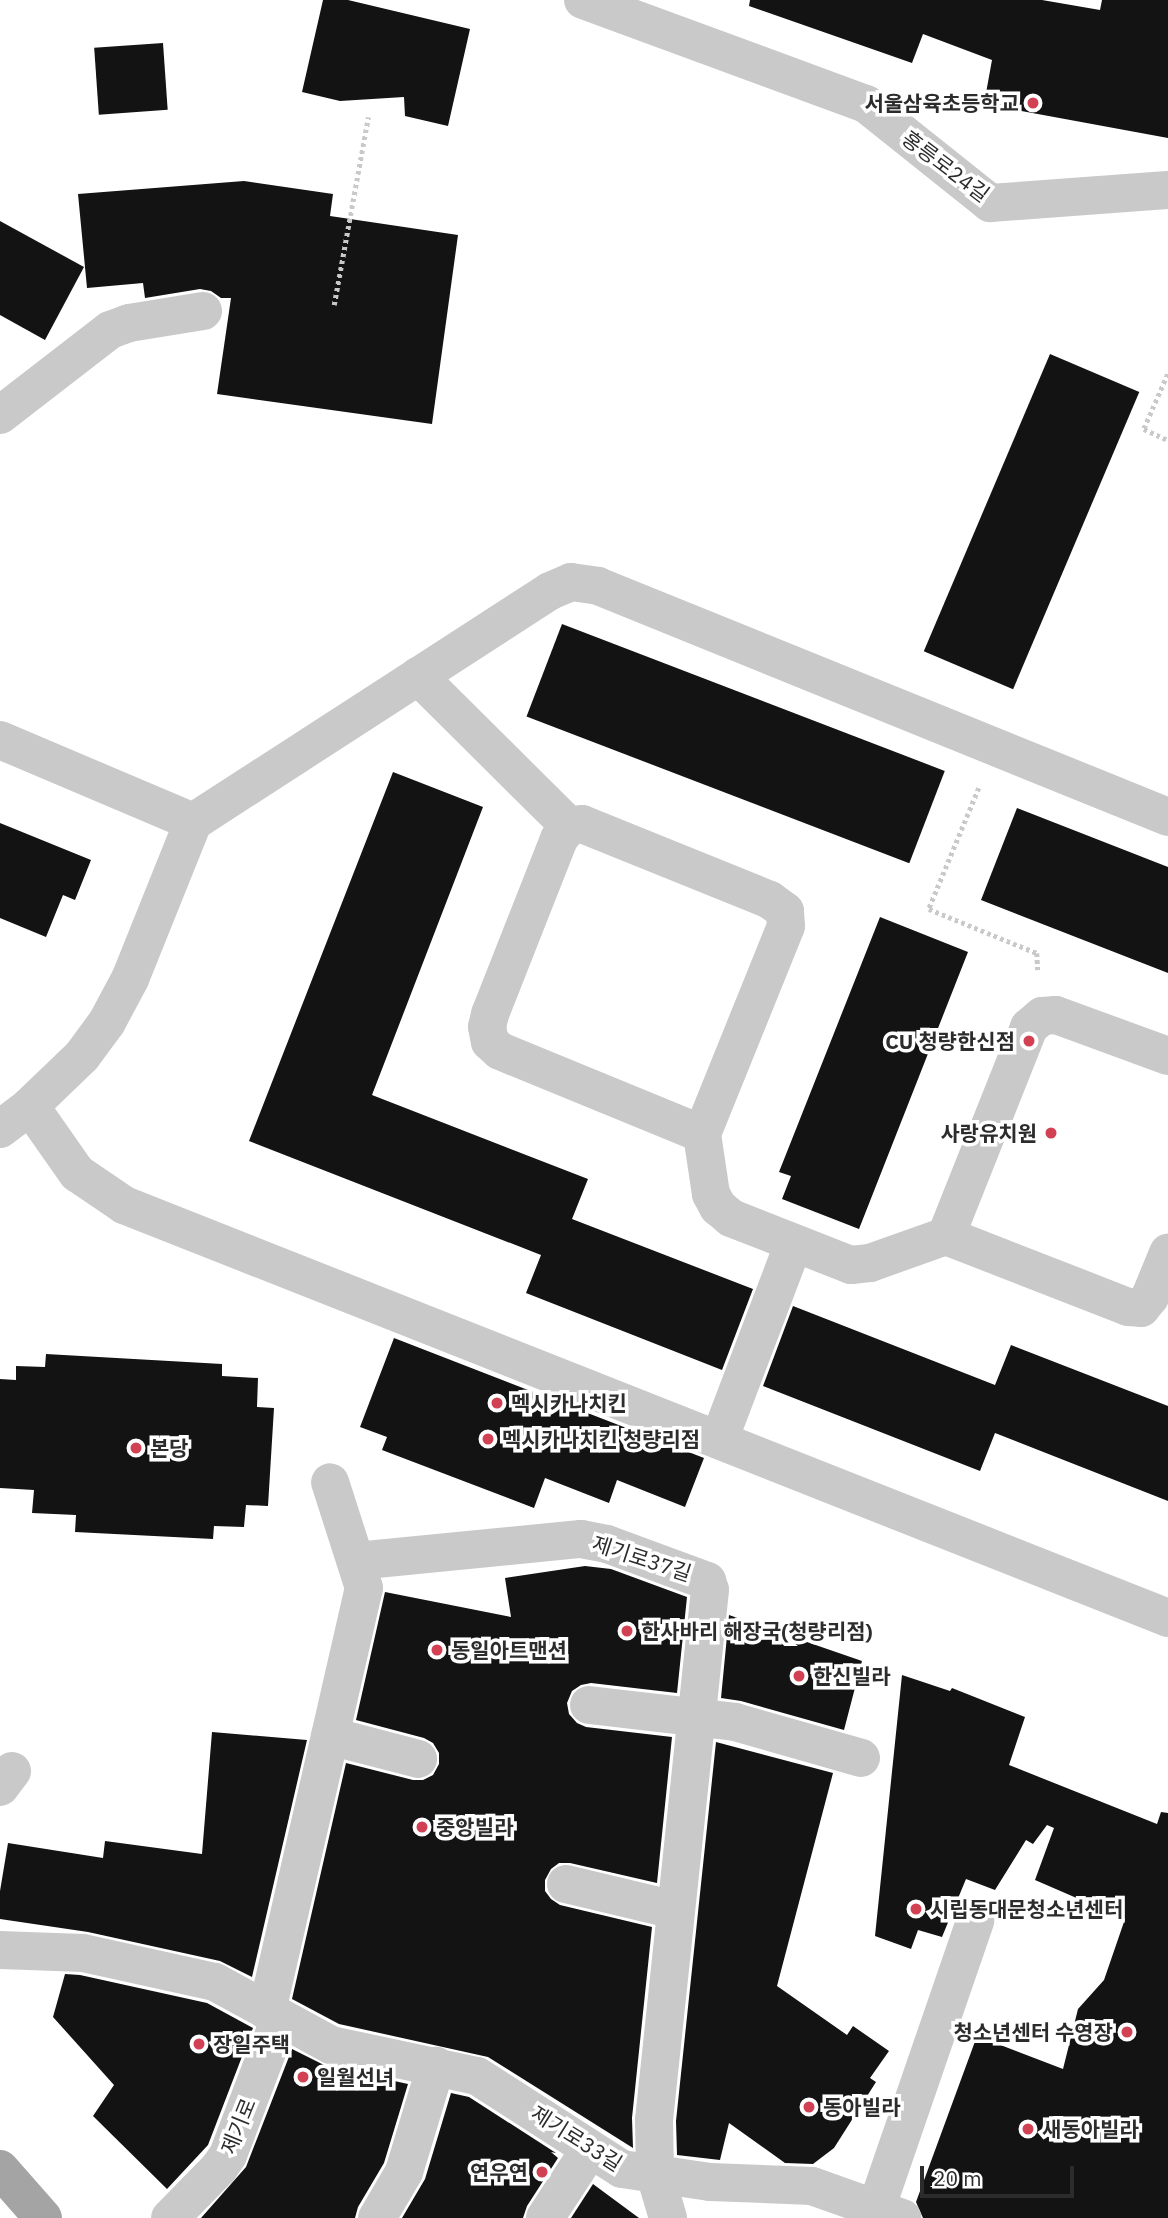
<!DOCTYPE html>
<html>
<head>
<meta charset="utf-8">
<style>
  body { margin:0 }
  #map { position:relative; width:1168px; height:2218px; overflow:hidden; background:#fff; font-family:"IBM Plex Sans","Noto Sans KR",sans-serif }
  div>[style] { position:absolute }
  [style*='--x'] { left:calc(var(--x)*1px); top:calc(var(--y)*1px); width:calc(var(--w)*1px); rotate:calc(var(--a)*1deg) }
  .building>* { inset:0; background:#131313; transform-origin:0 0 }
  .path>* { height:4.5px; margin-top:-2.25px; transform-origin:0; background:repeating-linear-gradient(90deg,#c9c9c9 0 3.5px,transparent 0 7px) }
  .minor>* { height:38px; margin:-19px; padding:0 19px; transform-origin:19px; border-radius:19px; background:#c9c9c9 }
  .major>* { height:38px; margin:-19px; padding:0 19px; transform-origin:19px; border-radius:19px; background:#a4a4a4 }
  .dots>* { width:19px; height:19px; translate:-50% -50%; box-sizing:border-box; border:4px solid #fff; border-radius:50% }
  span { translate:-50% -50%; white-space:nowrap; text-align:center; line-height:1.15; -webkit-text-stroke:7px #fff; paint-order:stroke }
  .poi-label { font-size:21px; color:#2c2c2c; font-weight:700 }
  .right { translate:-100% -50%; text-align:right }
  .left { translate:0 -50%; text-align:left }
  .street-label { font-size:21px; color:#2c2c2c }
  .scale { position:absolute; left:920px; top:2166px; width:154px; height:32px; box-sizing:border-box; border:4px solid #2c2c2c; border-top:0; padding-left:9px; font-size:21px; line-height:24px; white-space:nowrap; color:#2c2c2c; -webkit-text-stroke:5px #fff; paint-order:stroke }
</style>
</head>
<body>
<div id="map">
  <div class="building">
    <i style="clip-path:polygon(323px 0,348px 0,470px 29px,448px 126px,405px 116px,404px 97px,340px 101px,302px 92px)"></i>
    <i style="clip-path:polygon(750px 0,1042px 0,1100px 10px,1102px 0,1168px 0,1168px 138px,984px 104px,992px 60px,923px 34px,912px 63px,749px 6px)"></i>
    <i style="left:163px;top:43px;width:67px;height:69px;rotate:86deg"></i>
    <i style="clip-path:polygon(244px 181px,333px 194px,330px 216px,458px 235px,432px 424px,217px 394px,231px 298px,221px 298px,211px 291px,200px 289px,145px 298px,143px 283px,87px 288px,78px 194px)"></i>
    <i style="clip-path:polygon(0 221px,84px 267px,45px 340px,0 315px)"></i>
    <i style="left:1050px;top:354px;width:97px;height:323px;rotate:23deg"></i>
    <i style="left:562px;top:624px;width:410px;height:99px;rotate:21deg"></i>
    <i style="clip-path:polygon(393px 772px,483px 807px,372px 1095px,588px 1179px,572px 1219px,753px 1289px,722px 1370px,526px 1293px,541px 1255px,249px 1141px)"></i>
    <i style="clip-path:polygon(1017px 808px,1168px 867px,1168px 973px,981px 900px)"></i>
    <i style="clip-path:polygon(0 823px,91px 860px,75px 900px,63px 895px,46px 937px,0 918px)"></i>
    <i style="clip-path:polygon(880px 917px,968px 952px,859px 1229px,782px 1199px,791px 1176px,779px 1172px)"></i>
    <i style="clip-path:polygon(793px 1306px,995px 1385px,1011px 1345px,1168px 1406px,1168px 1501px,995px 1433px,980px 1471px,763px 1386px)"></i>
    <i style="clip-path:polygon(394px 1338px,704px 1458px,685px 1507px,617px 1480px,609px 1503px,545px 1478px,534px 1508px,382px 1450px,387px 1437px,360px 1427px)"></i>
    <i style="clip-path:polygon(46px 1354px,222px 1364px,222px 1376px,258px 1378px,257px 1407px,274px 1408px,268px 1506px,246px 1505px,244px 1527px,214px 1526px,213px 1539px,75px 1532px,76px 1515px,32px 1513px,34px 1490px,0 1488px,0 1379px,16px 1380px,16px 1366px,45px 1367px)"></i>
    <i style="clip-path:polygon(585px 1566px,611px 1569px,687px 1597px,677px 1693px,591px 1683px,581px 1685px,572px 1691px,567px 1703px,569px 1714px,577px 1723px,586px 1727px,672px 1737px,657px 1883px,570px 1863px,559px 1863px,551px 1869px,545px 1880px,545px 1891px,551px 1899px,560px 1905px,652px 1927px,632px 2118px,633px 2148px,488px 2057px,339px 2024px,292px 1999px,346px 1763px,413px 1780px,423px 1780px,433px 1775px,439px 1764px,439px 1753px,433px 1743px,424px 1738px,356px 1720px,385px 1592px,511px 1617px,505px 1578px)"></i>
    <i style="clip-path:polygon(729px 1615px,862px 1661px,844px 1730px,741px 1701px,721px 1698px)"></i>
    <i style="clip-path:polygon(902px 1675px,950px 1691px,952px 1688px,1025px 1717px,1009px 1765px,1157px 1824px,1161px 1812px,1168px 1813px,1168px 2218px,923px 2218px,916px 2202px,977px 2036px,1063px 2069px,1078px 2009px,1104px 1980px,1125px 1919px,1035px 1880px,1054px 1828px,1047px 1825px,1033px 1844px,1026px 1840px,995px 1890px,966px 1879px,942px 1937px,918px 1930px,911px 1949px,875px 1936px)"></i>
    <i style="clip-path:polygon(212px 1732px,307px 1740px,252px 1977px,220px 1961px,88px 1932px,0 1919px,0 1891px,8px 1843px,103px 1858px,105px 1841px,202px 1854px)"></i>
    <i style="clip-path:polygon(716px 1742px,833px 1773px,777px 1986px,847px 2035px,853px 2026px,889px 2051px,870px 2078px,876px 2082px,834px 2148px,813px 2164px,785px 2163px,729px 2123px,720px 2160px,677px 2155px,676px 2121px)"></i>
    <i style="clip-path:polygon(65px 1974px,80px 1975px,207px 2003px,253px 2028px,208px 2145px,167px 2189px,93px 2116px,114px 2085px,53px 2017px)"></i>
    <i style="clip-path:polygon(292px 2049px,326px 2066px,408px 2084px,384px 2163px,358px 2207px,355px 2218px,201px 2218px,246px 2167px)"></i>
    <i style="clip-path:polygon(451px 2093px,469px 2097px,556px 2153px,551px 2152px,558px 2158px,527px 2206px,523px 2218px,402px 2218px,425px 2179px)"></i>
    <i style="clip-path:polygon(593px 2184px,639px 2218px,571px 2218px)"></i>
  </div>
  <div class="path">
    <i style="--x:334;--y:305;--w:191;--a:-79.7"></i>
    <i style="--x:1168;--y:374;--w:60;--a:113.6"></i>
    <i style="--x:1144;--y:429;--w:26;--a:25"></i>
    <i style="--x:979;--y:788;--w:131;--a:112.5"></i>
    <i style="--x:929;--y:909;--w:117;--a:22.2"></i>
    <i style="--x:1037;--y:953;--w:17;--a:87"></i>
  </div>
  <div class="minor">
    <i style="--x:583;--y:0;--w:302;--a:20.2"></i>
    <i style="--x:866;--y:104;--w:159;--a:38.6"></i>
    <i style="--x:990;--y:203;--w:178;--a:-4.2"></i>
    <i style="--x:0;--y:415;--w:139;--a:-37.7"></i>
    <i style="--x:110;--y:330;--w:20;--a:-20"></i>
    <i style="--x:129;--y:323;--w:75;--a:-9.2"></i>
    <i style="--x:418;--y:676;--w:213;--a:44.8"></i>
    <i style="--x:0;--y:740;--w:210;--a:23"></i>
    <i style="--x:30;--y:1106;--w:82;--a:55"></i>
    <i style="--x:77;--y:1173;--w:57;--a:34.2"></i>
    <i style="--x:124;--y:1205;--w:1123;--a:21.58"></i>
    <i style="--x:0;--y:1129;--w:38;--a:-37"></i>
    <i style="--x:30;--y:1106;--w:72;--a:-43.9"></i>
    <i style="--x:82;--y:1056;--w:42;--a:-53.7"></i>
    <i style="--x:107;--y:1022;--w:49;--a:-61.9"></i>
    <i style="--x:130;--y:979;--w:169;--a:-68.1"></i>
    <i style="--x:193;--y:822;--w:425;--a:-32.9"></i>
    <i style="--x:550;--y:591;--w:23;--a:-23"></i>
    <i style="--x:571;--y:582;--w:27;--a:8"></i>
    <i style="--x:598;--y:586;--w:615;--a:22.06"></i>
    <i style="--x:702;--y:1134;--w:224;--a:-68"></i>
    <i style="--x:786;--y:926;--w:15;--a:-94"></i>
    <i style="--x:785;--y:911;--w:19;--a:-144"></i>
    <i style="--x:770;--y:900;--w:203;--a:-158"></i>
    <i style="--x:582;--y:824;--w:13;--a:171"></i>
    <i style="--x:569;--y:826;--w:16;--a:128"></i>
    <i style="--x:559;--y:839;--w:188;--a:111.5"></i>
    <i style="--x:490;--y:1014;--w:13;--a:103"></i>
    <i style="--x:487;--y:1027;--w:15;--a:79"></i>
    <i style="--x:490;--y:1042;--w:13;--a:42"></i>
    <i style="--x:500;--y:1051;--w:218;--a:22.3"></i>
    <i style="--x:702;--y:1134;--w:61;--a:81.5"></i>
    <i style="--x:711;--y:1194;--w:15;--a:62"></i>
    <i style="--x:718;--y:1207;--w:17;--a:40"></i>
    <i style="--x:731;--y:1218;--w:129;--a:21.4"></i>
    <i style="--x:851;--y:1265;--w:19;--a:-6"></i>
    <i style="--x:870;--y:1263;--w:81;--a:-19.6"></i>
    <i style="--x:946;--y:1236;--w:195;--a:21.3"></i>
    <i style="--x:1128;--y:1307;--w:13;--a:4"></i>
    <i style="--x:1141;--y:1308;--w:14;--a:-51"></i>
    <i style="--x:1150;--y:1297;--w:48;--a:-67.8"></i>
    <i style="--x:946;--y:1236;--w:225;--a:-68.3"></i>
    <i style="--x:1029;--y:1027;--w:17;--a:-40"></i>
    <i style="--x:1042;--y:1016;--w:14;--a:-4"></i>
    <i style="--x:1056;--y:1015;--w:119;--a:20.1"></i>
    <i style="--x:719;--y:1440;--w:209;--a:-69.2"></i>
    <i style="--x:356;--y:1561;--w:226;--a:-5.6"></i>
    <i style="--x:581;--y:1539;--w:26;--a:11"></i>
    <i style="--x:607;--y:1544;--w:107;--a:20.3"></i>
    <i style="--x:707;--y:1581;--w:9;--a:72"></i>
    <i style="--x:710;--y:1590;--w:533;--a:96.03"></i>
    <i style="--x:654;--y:2120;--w:54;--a:88.9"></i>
    <i style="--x:655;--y:2174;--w:46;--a:73.5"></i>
    <i style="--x:589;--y:1705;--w:147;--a:6.6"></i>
    <i style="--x:735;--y:1722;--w:131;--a:15.9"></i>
    <i style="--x:330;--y:1736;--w:91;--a:14.6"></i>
    <i style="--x:0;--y:1787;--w:20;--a:-53"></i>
    <i style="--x:566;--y:1884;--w:112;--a:13.4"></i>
    <i style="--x:0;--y:1950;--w:83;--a:2.1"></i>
    <i style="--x:83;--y:1953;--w:135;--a:12.4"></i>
    <i style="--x:215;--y:1982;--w:132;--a:28.5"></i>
    <i style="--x:331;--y:2045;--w:149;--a:12"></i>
    <i style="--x:477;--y:2076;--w:172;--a:32.7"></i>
    <i style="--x:622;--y:2169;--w:89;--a:8.4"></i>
    <i style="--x:710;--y:2182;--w:102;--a:2.2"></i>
    <i style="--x:812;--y:2186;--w:96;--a:19.6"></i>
    <i style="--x:267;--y:2011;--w:434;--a:-77.1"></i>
    <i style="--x:364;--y:1588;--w:111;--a:-107.8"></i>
    <i style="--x:876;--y:2209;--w:305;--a:-71"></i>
    <i style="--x:170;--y:2218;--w:70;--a:-45.6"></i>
    <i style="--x:219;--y:2168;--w:16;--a:-55"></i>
    <i style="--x:228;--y:2155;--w:147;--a:-69.2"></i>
    <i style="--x:377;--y:2218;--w:53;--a:-59.6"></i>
    <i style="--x:404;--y:2172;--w:111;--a:-73.2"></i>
    <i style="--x:545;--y:2218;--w:82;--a:-56.9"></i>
  </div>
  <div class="major">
    <i style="--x:0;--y:2169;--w:65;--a:48.7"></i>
  </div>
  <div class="dots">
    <i style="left:1033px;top:103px;background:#d14053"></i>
    <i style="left:1029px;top:1041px;background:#d14053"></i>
    <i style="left:1051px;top:1133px;background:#d14053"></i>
    <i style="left:497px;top:1403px;background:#d14053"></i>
    <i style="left:488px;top:1439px;background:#d14053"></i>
    <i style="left:136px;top:1448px;background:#d14053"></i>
    <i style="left:627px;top:1631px;background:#d14053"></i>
    <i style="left:437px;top:1650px;background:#d14053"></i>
    <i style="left:799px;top:1676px;background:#d14053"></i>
    <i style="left:422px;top:1827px;background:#d14053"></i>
    <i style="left:916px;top:1909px;background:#d14053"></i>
    <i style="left:1127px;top:2032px;background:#d14053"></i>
    <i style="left:199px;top:2044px;background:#d14053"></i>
    <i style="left:303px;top:2077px;background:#d14053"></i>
    <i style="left:809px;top:2107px;background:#d14053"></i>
    <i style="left:1028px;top:2129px;background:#d14053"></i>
    <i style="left:542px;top:2172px;background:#d14053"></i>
  </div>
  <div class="poi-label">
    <span class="right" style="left:1019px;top:103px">서울삼육초등학교</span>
    <span class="right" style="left:1015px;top:1041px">CU 청량한신점</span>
    <span class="right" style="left:1037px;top:1133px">사랑유치원</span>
    <span class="left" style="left:511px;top:1403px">멕시카나치킨</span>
    <span class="left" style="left:502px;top:1439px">멕시카나치킨 청량리점</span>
    <span class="left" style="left:150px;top:1448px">본당</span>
    <span class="left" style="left:641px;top:1631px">한사바리 해장국(청량리점)</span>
    <span class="left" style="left:451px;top:1650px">동일아트맨션</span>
    <span class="left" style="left:813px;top:1676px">한신빌라</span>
    <span class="left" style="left:436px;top:1827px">중앙빌라</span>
    <span class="left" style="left:930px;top:1909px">시립동대문청소년센터</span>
    <span class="right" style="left:1113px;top:2032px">청소년센터 수영장</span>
    <span class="left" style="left:213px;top:2044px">장일주택</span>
    <span class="left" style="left:317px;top:2077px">일월선녀</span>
    <span class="left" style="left:823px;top:2107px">동아빌라</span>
    <span class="left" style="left:1042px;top:2129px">새동아빌라</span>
    <span class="right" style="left:528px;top:2172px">연우연</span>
  </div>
  <div class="street-label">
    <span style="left:946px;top:166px;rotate:37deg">홍릉로24길</span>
    <span style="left:642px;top:1558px;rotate:18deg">제기로37길</span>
    <span style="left:238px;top:2126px;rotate:-68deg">제기로</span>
    <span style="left:577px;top:2138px;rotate:32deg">제기로33길</span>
  </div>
  <div class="scale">20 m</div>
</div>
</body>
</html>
